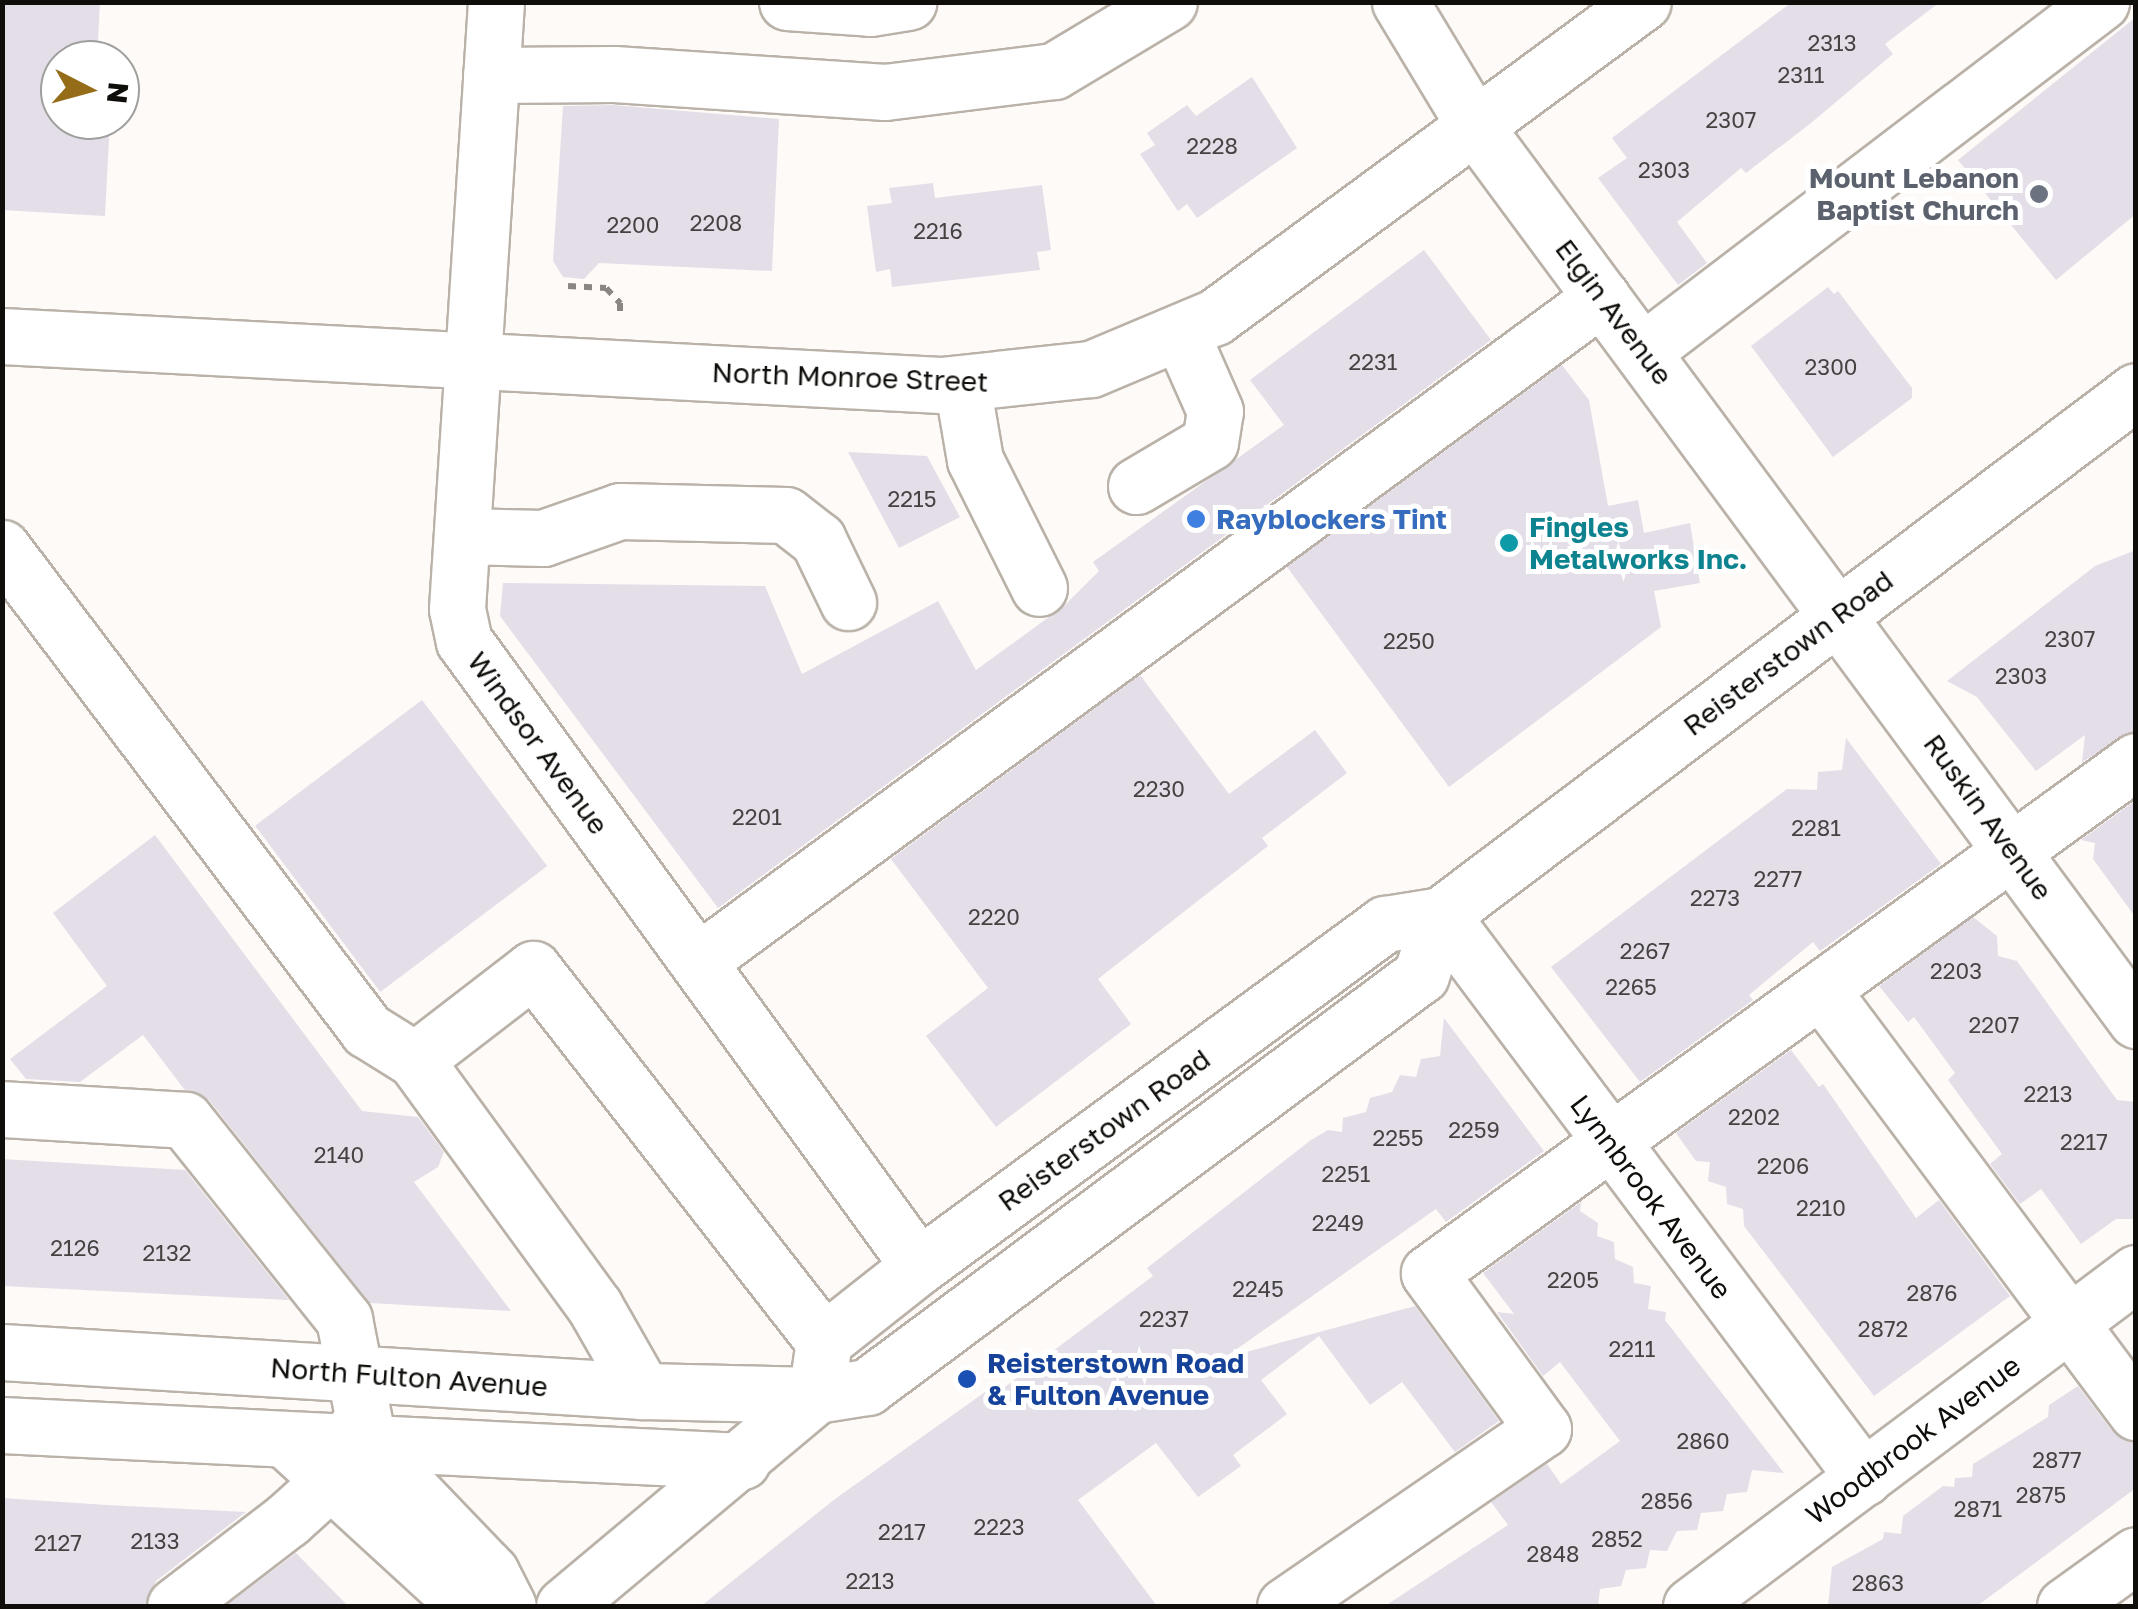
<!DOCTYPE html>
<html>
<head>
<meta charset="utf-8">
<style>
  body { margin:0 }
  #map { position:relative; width:2138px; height:1609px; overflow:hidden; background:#fefaf7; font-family:"Golos Text",sans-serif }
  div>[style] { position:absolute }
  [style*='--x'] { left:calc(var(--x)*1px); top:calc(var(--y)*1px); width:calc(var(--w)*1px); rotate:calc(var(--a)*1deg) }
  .building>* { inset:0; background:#e4dee9; transform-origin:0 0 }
  .path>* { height:6px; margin-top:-3px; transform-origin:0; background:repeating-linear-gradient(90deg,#898683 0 8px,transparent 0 16px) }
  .roads { filter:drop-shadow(2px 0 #bab2a9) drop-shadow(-2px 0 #bab2a9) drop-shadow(0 2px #bab2a9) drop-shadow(0 -2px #bab2a9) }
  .minor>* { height:55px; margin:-27.5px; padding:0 27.5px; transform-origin:27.5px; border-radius:27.5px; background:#fff }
  .major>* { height:55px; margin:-27.5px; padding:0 27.5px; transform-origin:27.5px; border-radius:27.5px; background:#fff }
  .dots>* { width:28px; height:28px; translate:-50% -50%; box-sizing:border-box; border:5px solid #fff; border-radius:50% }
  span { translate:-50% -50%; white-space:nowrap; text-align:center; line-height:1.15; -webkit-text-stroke:10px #fff; paint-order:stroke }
  .number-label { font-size:22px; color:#454242 }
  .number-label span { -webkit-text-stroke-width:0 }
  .worship-label { font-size:28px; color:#5b616d; font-weight:700 }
  .right { translate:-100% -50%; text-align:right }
  .street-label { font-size:28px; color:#100e0b }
  .shop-label { font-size:28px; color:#366cbe; font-weight:700 }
  .left { translate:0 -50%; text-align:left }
  .culture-label { font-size:28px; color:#0d838f; font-weight:700 }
  .transit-label { font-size:28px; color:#164399; font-weight:700 }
  .frame { position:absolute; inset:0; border:5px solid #100e0b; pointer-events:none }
  .north { position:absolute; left:40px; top:40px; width:100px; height:100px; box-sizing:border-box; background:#fff; border:2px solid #9f9f9d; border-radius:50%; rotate:96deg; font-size:28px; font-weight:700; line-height:40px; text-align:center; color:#100e0b }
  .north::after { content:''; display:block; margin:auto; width:35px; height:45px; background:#956d18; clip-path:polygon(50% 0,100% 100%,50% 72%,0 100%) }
</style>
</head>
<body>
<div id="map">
  <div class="building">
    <i style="clip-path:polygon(2px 2px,100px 2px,97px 60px,60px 60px,60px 120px,110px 120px,105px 216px,2px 210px)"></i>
    <i style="clip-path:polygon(1792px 2px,1940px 2px,1885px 44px,1893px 54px,1811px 123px,1746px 173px,1741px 168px,1677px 222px,1707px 263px,1678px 285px,1598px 178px,1627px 158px,1612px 138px)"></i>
    <i style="clip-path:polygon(2136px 17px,2136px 214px,2056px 280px,1958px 160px)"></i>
    <i style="clip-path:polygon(1252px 77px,1297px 148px,1197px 218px,1187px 204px,1178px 211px,1140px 154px,1155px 145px,1147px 133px,1187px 105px,1196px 116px)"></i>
    <i style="clip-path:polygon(613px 105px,779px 119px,772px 271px,599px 263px,584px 279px,563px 277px,553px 261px,563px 106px)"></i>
    <i style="clip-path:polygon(933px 183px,935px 198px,1042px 185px,1051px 250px,1037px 252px,1040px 270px,892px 287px,890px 269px,876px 272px,867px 206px,892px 203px,889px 188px)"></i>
    <i style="clip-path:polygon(1424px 250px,1491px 340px,718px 908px,500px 616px,503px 583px,765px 586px,802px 674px,938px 601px,976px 670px,1064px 606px,1099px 571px,1093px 562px,1284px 425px,1250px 380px)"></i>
    <i style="clip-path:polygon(1828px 287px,1834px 294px,1838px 291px,1912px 388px,1912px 398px,1833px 457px,1751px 346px)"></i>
    <i style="clip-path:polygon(1562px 365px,1589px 400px,1608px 506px,1638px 500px,1644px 533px,1690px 523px,1700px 583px,1654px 591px,1661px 627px,1449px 787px,1287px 567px)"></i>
    <i style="clip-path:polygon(848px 452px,927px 456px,960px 517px,899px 548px)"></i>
    <i style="clip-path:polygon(2136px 550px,2136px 730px,2082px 762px,2085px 735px,2036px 771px,1977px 697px,1947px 681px,2095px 566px)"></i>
    <i style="clip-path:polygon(1140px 675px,1229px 794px,1315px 730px,1347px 773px,1262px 838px,1268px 846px,1098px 979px,1131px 1024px,996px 1127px,926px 1036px,988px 988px,891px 859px)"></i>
    <i style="left:422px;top:700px;width:208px;height:209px;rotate:53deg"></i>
    <i style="clip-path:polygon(1846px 738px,1941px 864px,1820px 951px,1813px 942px,1749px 995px,1753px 1000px,1640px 1082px,1551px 967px,1787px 789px,1817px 790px,1818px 772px,1842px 770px)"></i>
    <i style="clip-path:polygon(2136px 800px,2136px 918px,2093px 859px,2095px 843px,2081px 840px)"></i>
    <i style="clip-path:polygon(155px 835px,362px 1111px,418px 1117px,444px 1152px,438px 1167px,414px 1182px,511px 1311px,370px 1303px,209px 1100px,184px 1089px,143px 1035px,80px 1082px,26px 1079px,10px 1059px,107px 986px,53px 913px)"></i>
    <i style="clip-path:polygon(1973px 917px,1997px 936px,1998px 956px,2017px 961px,2117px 1100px,2136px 1102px,2136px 1219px,2116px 1219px,2081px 1244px,2041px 1189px,2020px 1204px,1990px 1164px,2002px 1154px,1948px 1080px,1955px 1073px,1914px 1017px,1908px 1022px,1879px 986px)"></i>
    <i style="clip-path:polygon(1444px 1018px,1544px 1151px,1446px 1222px,1436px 1209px,1224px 1358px,1415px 1306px,1499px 1421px,1455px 1452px,1402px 1382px,1370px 1405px,1319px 1336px,1261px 1380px,1287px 1414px,1233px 1455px,1241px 1466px,1198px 1497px,1156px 1443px,1078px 1500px,1157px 1606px,701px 1606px,835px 1499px,992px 1387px,997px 1393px,1153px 1276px,1147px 1268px,1311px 1140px,1328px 1130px,1342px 1132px,1343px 1118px,1366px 1112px,1370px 1098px,1392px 1092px,1400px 1075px,1416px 1077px,1421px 1059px,1440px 1056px)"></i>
    <i style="clip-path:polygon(1791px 1050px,1819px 1087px,1823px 1084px,1916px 1218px,1939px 1200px,2010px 1296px,1874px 1396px,1744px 1226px,1743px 1209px,1727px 1204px,1726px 1187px,1708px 1181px,1710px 1162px,1696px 1161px,1676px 1133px)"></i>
    <i style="clip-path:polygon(2px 1159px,185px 1170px,289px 1300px,2px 1286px)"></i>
    <i style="clip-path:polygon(1581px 1202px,1580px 1211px,1598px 1223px,1597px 1236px,1614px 1242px,1615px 1259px,1633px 1267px,1634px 1283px,1651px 1286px,1648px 1309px,1666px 1312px,1665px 1320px,1784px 1473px,1752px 1470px,1747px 1492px,1727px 1494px,1723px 1511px,1701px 1513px,1697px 1530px,1677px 1531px,1667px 1551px,1650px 1550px,1646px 1568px,1626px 1570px,1621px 1586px,1600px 1589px,1598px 1606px,1385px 1606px,1508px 1525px,1491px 1502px,1547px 1464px,1561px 1484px,1620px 1441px,1560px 1362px,1543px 1376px,1497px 1312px,1514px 1314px,1483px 1273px)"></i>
    <i style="clip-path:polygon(2078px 1386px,2112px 1431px,2136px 1443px,2136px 1488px,1977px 1606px,1828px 1606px,1832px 1567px,1883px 1539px,1884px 1532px,1901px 1534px,1903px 1516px,1943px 1486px,1954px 1487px,1955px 1478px,1972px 1477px,1973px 1464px,2048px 1417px,2049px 1405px)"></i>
    <i style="clip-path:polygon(2px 1498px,107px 1505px,246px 1512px,156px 1581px,144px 1606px,2px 1606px)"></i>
    <i style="clip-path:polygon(296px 1553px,348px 1606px,226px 1606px)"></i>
  </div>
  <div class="path">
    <i style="--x:568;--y:286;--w:38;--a:3"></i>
    <i style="--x:606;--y:288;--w:21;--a:47"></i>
    <i style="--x:620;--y:303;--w:11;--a:90"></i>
  </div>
  <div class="roads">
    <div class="minor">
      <i style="--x:496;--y:2;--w:608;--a:93.68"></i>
      <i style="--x:457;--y:609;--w:33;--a:78"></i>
      <i style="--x:464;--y:641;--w:773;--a:53.95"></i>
      <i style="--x:787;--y:2;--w:83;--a:4.1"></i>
      <i style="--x:870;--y:8;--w:39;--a:-9"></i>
      <i style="--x:1400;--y:2;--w:147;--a:58.9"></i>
      <i style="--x:1476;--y:128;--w:1110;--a:53.5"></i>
      <i style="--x:491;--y:75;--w:123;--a:-0.5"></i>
      <i style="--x:614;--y:74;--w:272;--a:3.8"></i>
      <i style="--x:885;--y:92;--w:170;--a:-7.1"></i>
      <i style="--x:1054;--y:71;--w:134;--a:-31"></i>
      <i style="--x:1643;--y:351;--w:576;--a:-37.31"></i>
      <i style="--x:962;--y:384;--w:77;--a:80.3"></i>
      <i style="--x:975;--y:460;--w:143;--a:63.4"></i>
      <i style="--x:1136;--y:486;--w:86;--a:-30.7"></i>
      <i style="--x:1210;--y:442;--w:31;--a:-81"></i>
      <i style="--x:1215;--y:411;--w:84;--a:-113.8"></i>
      <i style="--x:462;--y:536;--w:81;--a:1.4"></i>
      <i style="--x:543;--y:538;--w:82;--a:-19.3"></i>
      <i style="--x:620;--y:511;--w:166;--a:1.4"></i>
      <i style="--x:786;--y:515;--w:41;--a:38"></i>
      <i style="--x:818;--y:540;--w:69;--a:64.2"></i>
      <i style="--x:2;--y:548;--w:605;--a:52.86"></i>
      <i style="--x:367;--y:1030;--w:57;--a:32"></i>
      <i style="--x:415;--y:1060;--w:306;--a:53.9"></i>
      <i style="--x:595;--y:1307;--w:97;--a:60.3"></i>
      <i style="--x:1441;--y:915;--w:704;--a:53.08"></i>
      <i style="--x:700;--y:960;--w:1119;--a:-36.32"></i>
      <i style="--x:1821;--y:990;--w:527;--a:53.26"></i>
      <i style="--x:415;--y:1060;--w:149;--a:-37.6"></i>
      <i style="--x:533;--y:969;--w:472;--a:52"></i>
      <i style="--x:2;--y:1109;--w:183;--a:3.4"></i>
      <i style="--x:185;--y:1120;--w:255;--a:51.4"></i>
      <i style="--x:344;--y:1319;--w:129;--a:78.9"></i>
      <i style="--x:369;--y:1446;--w:110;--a:137.9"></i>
      <i style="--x:287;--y:1520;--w:141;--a:142.5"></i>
      <i style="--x:1285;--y:1606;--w:313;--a:-34.5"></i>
      <i style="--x:1543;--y:1429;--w:193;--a:-126.2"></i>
      <i style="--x:1429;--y:1273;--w:873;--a:-35.91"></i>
      <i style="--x:1691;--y:1606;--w:556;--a:-36.81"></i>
      <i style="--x:2065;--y:1606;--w:87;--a:-35.7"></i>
    </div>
    <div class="major">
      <i style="--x:2;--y:336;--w:940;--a:2.99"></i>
      <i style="--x:941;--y:385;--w:151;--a:-6.1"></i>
      <i style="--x:1091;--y:369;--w:134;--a:-22.8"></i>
      <i style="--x:1215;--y:317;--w:531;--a:-36.35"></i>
      <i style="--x:2;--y:1352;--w:642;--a:3.48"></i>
      <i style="--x:643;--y:1391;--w:173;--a:1.3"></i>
      <i style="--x:816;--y:1395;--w:52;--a:-8.9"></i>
      <i style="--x:867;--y:1387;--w:690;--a:-36.64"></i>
      <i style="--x:1421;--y:975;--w:63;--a:-71.6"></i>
      <i style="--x:2;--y:1425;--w:741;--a:2.79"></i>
      <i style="--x:354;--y:1430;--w:198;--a:46.2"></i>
      <i style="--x:491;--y:1573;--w:37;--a:63"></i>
      <i style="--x:287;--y:1441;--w:244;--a:42.5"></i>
      <i style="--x:564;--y:1606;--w:329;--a:-39.9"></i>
      <i style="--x:816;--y:1395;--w:55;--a:-81.6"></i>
      <i style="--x:824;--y:1341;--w:121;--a:-38.3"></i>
      <i style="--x:919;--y:1266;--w:578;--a:-36.28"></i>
      <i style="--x:1385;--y:924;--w:57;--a:-9.1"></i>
      <i style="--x:1441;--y:915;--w:870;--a:-37.01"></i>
    </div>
  </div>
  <div class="dots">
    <i style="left:2039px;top:194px;background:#6b7280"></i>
    <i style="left:1196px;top:519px;background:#3f7fe0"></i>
    <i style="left:1509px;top:543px;background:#0f9aa8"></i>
    <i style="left:967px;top:1379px;background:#1a4fb4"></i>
  </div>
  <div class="number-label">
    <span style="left:1832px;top:43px">2313</span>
    <span style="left:1801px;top:75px">2311</span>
    <span style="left:1731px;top:120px">2307</span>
    <span style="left:1212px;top:146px">2228</span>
    <span style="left:1664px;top:170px">2303</span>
    <span style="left:716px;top:223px">2208</span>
    <span style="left:633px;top:225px">2200</span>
    <span style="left:938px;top:231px">2216</span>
    <span style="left:1373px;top:362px">2231</span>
    <span style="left:1831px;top:367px">2300</span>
    <span style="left:912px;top:499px">2215</span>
    <span style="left:2070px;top:639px">2307</span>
    <span style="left:1409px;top:641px">2250</span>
    <span style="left:2021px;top:676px">2303</span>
    <span style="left:1159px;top:789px">2230</span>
    <span style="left:757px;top:817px">2201</span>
    <span style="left:1816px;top:828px">2281</span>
    <span style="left:1778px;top:879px">2277</span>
    <span style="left:1715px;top:898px">2273</span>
    <span style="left:994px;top:917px">2220</span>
    <span style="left:1645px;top:951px">2267</span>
    <span style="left:1956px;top:971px">2203</span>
    <span style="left:1631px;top:987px">2265</span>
    <span style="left:1994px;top:1025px">2207</span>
    <span style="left:2048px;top:1094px">2213</span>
    <span style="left:1754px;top:1117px">2202</span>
    <span style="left:1474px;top:1130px">2259</span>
    <span style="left:1398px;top:1138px">2255</span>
    <span style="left:2084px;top:1142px">2217</span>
    <span style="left:339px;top:1155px">2140</span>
    <span style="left:1783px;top:1166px">2206</span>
    <span style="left:1346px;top:1174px">2251</span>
    <span style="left:1821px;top:1208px">2210</span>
    <span style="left:1338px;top:1223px">2249</span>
    <span style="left:75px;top:1248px">2126</span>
    <span style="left:167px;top:1253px">2132</span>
    <span style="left:1573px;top:1280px">2205</span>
    <span style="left:1258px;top:1289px">2245</span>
    <span style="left:1932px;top:1293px">2876</span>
    <span style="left:1164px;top:1319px">2237</span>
    <span style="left:1883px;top:1329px">2872</span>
    <span style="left:1632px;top:1349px">2211</span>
    <span style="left:1703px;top:1441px">2860</span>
    <span style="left:2057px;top:1460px">2877</span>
    <span style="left:2041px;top:1495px">2875</span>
    <span style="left:1667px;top:1501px">2856</span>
    <span style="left:1978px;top:1509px">2871</span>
    <span style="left:999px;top:1527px">2223</span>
    <span style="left:902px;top:1532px">2217</span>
    <span style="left:1617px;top:1539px">2852</span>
    <span style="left:155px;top:1541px">2133</span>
    <span style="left:58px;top:1543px">2127</span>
    <span style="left:1553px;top:1554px">2848</span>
    <span style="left:870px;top:1581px">2213</span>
    <span style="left:1878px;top:1583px">2863</span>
  </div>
  <div class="worship-label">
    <span class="right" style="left:2019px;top:194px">Mount Lebanon<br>Baptist Church</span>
  </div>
  <div class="street-label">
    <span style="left:1614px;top:312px;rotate:53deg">Elgin Avenue</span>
    <span style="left:850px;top:377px;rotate:2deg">North Monroe Street</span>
    <span style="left:1788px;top:653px;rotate:-37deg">Reisterstown Road</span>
    <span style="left:538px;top:743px;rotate:54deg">Windsor Avenue</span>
    <span style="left:1988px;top:817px;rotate:54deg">Ruskin Avenue</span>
    <span style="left:1104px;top:1130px;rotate:-36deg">Reisterstown Road</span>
    <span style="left:1651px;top:1197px;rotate:53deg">Lynnbrook Avenue</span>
    <span style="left:409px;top:1377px;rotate:4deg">North Fulton Avenue</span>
    <span style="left:1913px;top:1440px;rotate:-37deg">Woodbrook Avenue</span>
  </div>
  <div class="shop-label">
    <span class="left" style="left:1216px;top:519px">Rayblockers Tint</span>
  </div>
  <div class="culture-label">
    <span class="left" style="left:1529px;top:543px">Fingles<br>Metalworks Inc.</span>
  </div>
  <div class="transit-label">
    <span class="left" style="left:987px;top:1379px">Reisterstown Road<br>&amp; Fulton Avenue</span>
  </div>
  <div class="frame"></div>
  <div class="north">N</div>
</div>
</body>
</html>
